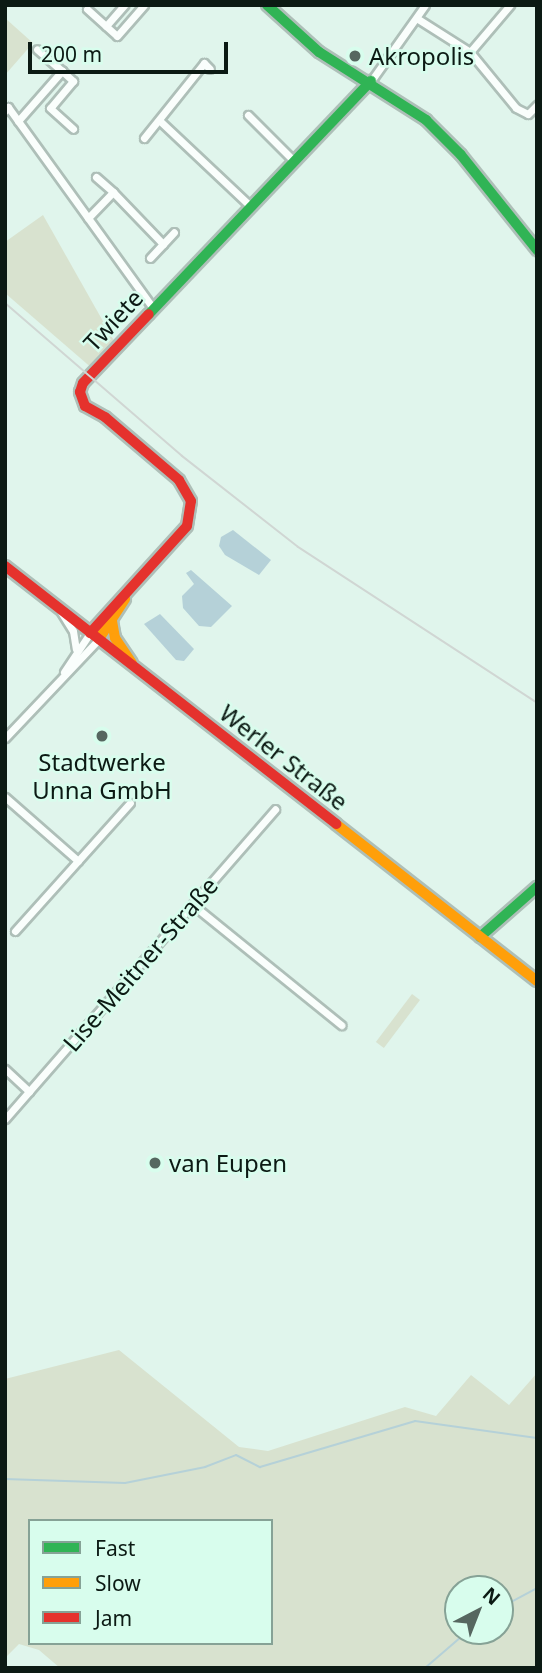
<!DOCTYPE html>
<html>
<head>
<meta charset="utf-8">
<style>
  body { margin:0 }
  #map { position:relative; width:542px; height:1673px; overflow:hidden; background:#e0f5ec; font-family:"Noto Sans",sans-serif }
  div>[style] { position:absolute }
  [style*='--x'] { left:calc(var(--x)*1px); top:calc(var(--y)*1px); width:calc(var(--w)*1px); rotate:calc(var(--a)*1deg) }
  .green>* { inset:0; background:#d8e2cf; transform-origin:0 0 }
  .water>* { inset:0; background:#b5d1d8 }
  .stream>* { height:2px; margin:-1px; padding:0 1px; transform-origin:1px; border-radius:1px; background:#b5d1d8 }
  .roads { filter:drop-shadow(2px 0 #aebfb8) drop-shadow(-2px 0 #aebfb8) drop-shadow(0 2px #aebfb8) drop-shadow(0 -2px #aebfb8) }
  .street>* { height:7px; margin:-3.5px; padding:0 3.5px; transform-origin:3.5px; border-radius:3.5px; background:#fafefc }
  .fast>* { height:10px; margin:-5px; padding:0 5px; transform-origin:5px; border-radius:5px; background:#30b455 }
  .slow>* { height:10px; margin:-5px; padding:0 5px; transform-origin:5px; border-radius:5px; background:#ff9f0a }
  .jam>* { height:10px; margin:-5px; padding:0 5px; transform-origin:5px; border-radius:5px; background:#e5322d }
  .rail>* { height:2px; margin:-1px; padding:0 1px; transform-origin:1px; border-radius:1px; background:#d0d6d3 }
  .dots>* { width:19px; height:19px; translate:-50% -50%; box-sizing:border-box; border:4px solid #d8fded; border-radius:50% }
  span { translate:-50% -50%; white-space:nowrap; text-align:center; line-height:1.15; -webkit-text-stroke:5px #d8fded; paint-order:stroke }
  .poi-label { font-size:24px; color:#0c1a14 }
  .left { translate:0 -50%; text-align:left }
  .street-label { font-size:24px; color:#0c1a14 }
  .frame { position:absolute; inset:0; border:7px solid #0c1a14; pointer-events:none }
  .legend { position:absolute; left:28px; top:1519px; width:245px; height:126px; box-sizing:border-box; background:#d8fded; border:2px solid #86a296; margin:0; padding:9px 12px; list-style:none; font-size:21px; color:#0c1a14 }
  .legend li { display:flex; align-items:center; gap:14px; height:35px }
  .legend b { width:35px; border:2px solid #86a296 }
  .north { position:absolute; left:444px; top:1575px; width:70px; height:70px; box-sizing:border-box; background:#d8fded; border:2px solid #86a296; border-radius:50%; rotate:42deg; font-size:19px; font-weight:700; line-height:28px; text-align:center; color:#0c1a14 }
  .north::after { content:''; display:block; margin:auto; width:24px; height:32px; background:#566760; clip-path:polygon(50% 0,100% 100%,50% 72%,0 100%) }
  .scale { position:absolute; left:28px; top:42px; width:200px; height:32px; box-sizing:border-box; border:4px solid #0c1a14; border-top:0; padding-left:9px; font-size:21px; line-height:24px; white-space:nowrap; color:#0c1a14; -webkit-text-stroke:5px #d8fded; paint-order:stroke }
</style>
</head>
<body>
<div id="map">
  <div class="green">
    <i style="clip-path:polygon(5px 18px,33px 43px,5px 75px)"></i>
    <i style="clip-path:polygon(43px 215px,117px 346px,94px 370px,5px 293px,5px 242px)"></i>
    <i style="left:412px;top:994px;width:10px;height:60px;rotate:37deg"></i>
    <i style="clip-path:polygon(evenodd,119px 1350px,239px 1447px,268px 1451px,405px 1407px,436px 1416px,471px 1375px,509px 1405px,537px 1373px,537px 1668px,60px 1668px,39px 1650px,19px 1644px,5px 1658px,5px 1379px,119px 1350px,30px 1521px,271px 1521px,271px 1643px,30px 1643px,30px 1521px,119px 1350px,458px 1589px,500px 1589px,500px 1631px,458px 1631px,458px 1589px)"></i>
  </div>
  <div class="water">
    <i style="clip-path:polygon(233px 530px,271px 560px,259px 575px,225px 555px,219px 546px,221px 537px)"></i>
    <i style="clip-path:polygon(191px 570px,232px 606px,211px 627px,199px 626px,183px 608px,182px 596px,194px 584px,186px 573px)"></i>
    <i style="clip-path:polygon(160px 614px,194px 649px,184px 661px,176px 660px,144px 624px)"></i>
  </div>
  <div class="stream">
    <i style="--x:5;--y:1479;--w:120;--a:1.9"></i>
    <i style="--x:125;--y:1483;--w:82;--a:-11.3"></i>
    <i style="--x:205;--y:1467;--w:33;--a:-21"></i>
    <i style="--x:236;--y:1455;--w:27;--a:27"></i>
    <i style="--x:260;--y:1467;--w:162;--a:-16.5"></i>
    <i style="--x:415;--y:1421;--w:123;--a:7.9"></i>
    <i style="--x:500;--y:1608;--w:42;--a:-28.4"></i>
    <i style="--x:425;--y:1668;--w:57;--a:-40.7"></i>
  </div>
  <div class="roads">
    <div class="street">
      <i style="--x:87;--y:9;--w:40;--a:42"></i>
      <i style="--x:117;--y:36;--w:41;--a:-48.9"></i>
      <i style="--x:418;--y:19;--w:62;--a:32.4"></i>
      <i style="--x:470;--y:52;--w:62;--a:-49.6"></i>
      <i style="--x:106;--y:26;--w:28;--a:-49"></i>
      <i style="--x:470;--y:52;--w:72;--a:50.6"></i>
      <i style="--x:516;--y:108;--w:13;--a:27"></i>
      <i style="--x:528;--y:114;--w:13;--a:-45"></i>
      <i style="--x:62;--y:71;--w:15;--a:42"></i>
      <i style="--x:73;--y:81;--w:35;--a:130"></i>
      <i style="--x:50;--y:108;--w:31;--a:42"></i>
      <i style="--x:371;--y:81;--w:93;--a:-54.6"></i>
      <i style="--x:5;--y:111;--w:5;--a:-53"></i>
      <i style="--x:8;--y:107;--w:248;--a:54.2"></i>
      <i style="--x:248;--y:115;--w:64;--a:45"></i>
      <i style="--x:18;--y:121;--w:67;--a:-48.7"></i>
      <i style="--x:62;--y:71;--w:33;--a:-139"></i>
      <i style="--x:160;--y:121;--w:122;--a:43.3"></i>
      <i style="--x:144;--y:138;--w:96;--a:-51.3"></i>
      <i style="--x:204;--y:63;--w:8;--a:45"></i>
      <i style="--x:96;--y:177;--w:23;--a:41"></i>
      <i style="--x:88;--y:218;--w:36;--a:-46"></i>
      <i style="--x:113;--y:192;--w:72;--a:46.1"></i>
      <i style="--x:163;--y:244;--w:19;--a:133"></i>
      <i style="--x:163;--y:244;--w:16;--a:-47"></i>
      <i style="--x:61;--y:612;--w:22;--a:58"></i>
      <i style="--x:73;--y:631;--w:18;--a:81"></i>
      <i style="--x:64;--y:672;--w:47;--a:-56.3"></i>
      <i style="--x:5;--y:738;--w:137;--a:-46.5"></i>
      <i style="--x:5;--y:797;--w:97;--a:41.2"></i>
      <i style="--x:193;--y:905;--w:191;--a:39"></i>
      <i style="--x:15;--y:931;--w:172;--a:-48.1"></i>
      <i style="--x:5;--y:1069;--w:33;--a:43"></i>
      <i style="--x:5;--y:1119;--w:411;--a:-48.9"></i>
    </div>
    <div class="fast">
      <i style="--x:267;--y:5;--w:70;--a:42.1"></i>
      <i style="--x:319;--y:52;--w:127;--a:32.4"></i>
      <i style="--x:426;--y:120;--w:49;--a:45"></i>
      <i style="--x:461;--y:155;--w:122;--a:51.3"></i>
      <i style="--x:149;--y:314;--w:322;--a:-46.4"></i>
      <i style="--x:480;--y:937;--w:76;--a:-41.3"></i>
    </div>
    <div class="slow">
      <i style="--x:112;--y:621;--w:17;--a:80"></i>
      <i style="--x:115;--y:638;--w:30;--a:56"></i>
      <i style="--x:99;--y:639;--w:48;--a:-57"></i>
      <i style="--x:336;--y:824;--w:255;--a:38"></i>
    </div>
    <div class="jam">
      <i style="--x:5;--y:566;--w:420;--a:37.9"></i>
      <i style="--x:90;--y:633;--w:144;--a:-47.8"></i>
      <i style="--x:187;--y:526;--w:25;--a:-81"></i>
      <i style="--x:191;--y:501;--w:24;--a:-120"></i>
      <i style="--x:179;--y:480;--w:97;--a:-139.6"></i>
      <i style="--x:105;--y:417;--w:23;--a:-151"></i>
      <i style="--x:85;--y:406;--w:15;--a:-110"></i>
      <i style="--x:80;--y:392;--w:9;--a:-72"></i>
      <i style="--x:83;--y:383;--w:95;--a:-46.3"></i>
    </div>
  </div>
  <div class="rail">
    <i style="--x:5;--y:303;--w:234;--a:40.8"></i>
    <i style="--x:182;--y:456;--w:147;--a:38.1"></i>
    <i style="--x:298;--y:547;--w:285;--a:33.1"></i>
  </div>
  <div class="dots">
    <i style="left:355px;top:56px;background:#566760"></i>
    <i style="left:102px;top:736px;background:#566760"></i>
    <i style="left:155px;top:1163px;background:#566760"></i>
  </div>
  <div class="poi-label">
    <span class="left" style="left:369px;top:56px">Akropolis</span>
    <span style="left:102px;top:776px">Stadtwerke<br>Unna GmbH</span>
    <span class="left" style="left:169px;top:1163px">van Eupen</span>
  </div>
  <div class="street-label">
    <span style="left:113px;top:320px;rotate:-47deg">Twiete</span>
    <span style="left:284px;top:757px;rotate:38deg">Werler Straße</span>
    <span style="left:140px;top:964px;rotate:-49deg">Lise-Meitner-Straße</span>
  </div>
  <div class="frame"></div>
  <ul class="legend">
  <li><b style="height:9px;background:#30b455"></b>Fast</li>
  <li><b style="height:9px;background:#ff9f0a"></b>Slow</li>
  <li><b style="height:9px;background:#e5322d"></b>Jam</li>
  </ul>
  <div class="north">N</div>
  <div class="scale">200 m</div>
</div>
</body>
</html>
